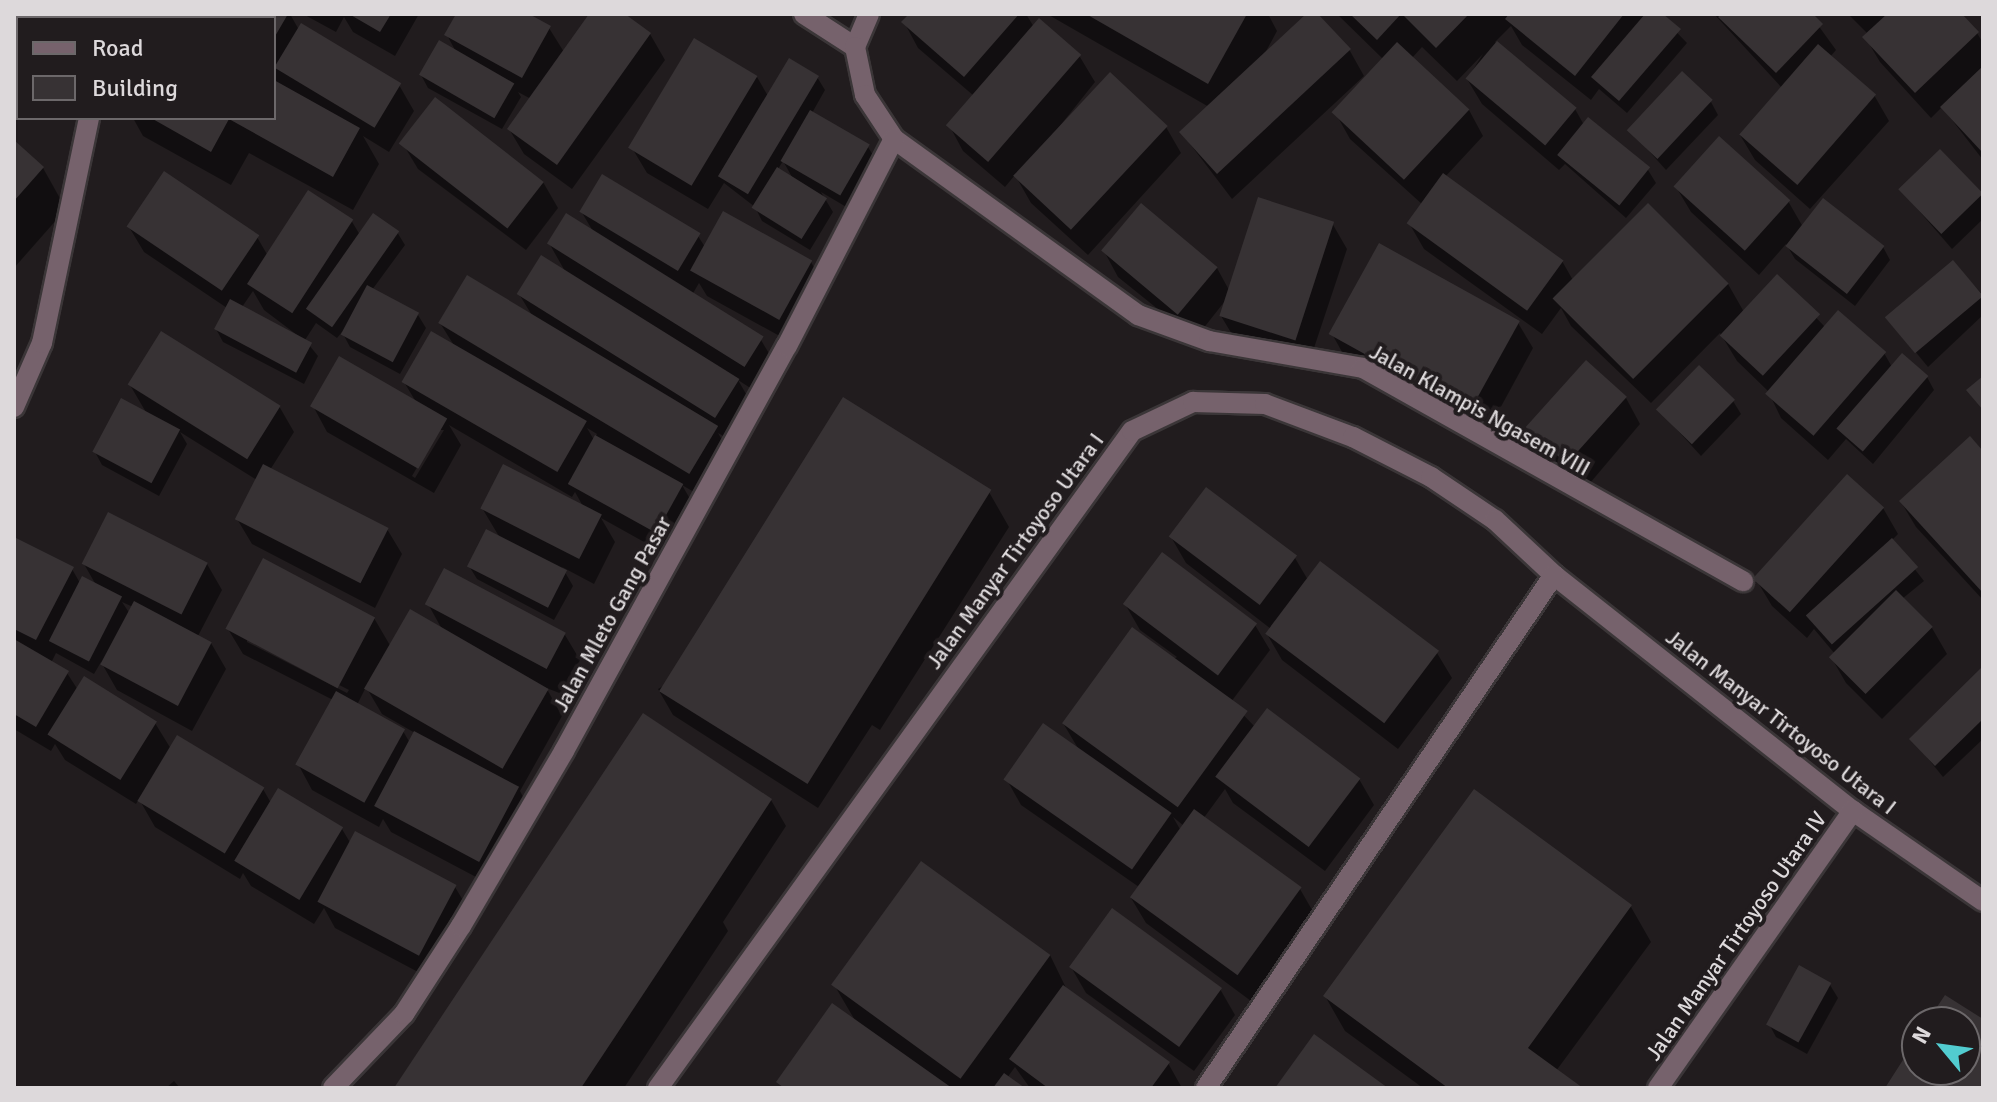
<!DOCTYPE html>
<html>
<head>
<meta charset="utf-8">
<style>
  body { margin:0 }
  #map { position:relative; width:1997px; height:1102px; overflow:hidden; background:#211c1e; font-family:Signika,sans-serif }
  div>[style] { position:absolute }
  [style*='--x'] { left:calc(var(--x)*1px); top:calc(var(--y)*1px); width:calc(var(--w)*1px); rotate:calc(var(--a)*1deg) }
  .shadow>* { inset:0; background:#0007 }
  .building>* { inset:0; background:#373234; transform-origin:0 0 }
  .roads { filter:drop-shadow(2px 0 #3b3638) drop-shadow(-2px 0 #3b3638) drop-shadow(0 2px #3b3638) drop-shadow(0 -2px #3b3638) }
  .minor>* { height:20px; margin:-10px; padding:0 10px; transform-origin:10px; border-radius:10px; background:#76626c }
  span { translate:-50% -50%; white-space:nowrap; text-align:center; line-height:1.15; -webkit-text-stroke:8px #211c1e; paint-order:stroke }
  .street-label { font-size:22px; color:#ddd9db }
  .frame { position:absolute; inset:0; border:16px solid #ddd9db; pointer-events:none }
  .legend { position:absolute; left:16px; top:16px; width:260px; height:104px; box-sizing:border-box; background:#211c1e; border:2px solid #6c686a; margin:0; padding:10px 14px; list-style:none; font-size:24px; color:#ddd9db }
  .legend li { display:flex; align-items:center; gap:16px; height:40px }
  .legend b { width:40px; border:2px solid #6c686a }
  .north { position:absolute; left:1901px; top:1006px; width:80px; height:80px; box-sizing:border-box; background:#211c1e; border:2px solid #6c686a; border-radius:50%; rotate:299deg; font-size:22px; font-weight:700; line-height:32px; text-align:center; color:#ddd9db }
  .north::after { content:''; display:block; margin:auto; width:28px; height:36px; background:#52ccd0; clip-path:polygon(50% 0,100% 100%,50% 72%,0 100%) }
</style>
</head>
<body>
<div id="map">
  <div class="shadow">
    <i style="clip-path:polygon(14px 14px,87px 14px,18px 18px)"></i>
    <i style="clip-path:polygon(172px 14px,290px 14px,299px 30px,399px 85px,414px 111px,389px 152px,363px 136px,379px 164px,353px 210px,249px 153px,231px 185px,143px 136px,133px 118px,274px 118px,274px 18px,169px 18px)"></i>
    <i style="clip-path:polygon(303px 14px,419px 14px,395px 56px,353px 32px,344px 17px,336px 32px)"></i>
    <i style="clip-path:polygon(458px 14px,525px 14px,549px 28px,564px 52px,591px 14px,622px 14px,650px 34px,665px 60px,572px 189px,524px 154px,509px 129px,531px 99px,518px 92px,521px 97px,502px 129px,428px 88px,421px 75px,456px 52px,447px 35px)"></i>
    <i style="clip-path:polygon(911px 14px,1026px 14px,1034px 27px,1039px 21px,1080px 57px,1095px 82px,1036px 156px,1166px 127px,1181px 153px,1088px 255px,1031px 203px,1015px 175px,1005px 187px,963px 151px,949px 125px,974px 96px,918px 48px,904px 22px)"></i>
    <i style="clip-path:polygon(1047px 14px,1268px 14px,1277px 31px,1264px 55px,1315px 14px,1350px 51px,1364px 76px,1232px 199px,1181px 132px,1209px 107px)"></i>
    <i style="clip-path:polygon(1337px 14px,1659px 14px,1687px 43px,1627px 113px,1599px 89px,1591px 100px,1522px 45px,1511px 26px,1495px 42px,1575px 109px,1584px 125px,1648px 170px,1656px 183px,1626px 218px,1565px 164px,1559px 170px,1482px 104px,1467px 79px,1483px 54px,1457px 81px,1422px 47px,1412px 58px,1469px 110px,1483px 136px,1445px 177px,1562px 261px,1574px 282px,1648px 206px,1728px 284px,1744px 312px,1777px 277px,1825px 327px,1884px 353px,1892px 367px,1927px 377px,1934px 390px,1873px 464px,1846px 439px,1828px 460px,1781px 418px,1768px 391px,1737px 361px,1720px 333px,1651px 403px,1571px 326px,1561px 308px,1542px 334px,1424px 249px,1409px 223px,1423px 205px,1350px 139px,1336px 114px,1384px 60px)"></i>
    <i style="clip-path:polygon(1714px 14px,1810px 14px,1836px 50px,1830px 57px,1874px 95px,1889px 121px,1810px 209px,1755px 160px,1740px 135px,1782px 88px)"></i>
    <i style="clip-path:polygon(1848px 14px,1960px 14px,1977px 33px,1983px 43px,1983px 160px,1942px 107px,1931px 118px,1880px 62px,1865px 37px,1868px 34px)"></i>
    <i style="clip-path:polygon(14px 30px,18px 33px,14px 104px)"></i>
    <i style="clip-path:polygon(evenodd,757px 77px,768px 96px,817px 77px,825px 90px,812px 113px,868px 147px,876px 160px,848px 208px,821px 192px,833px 212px,810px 250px,762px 221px,755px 207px,724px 183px,708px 209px,647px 173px,632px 148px,757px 77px,783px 161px,787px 168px,793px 179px,778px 169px,783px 161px)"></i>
    <i style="clip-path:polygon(1711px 102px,1718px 115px,1666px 170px,1630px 130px)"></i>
    <i style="clip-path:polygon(14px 142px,43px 168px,66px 209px,14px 268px)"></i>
    <i style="clip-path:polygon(403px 144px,543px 182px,558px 208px,526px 250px,418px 169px)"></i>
    <i style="clip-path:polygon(1940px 151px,1983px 197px,1983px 219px,1952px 249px,1901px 190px)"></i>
    <i style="clip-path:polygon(1676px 187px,1788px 201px,1803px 227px,1883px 247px,1890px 260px,1855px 306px,1795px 259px,1786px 244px,1759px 275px,1691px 212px)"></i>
    <i style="clip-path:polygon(evenodd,581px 211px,698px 236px,705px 247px,811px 262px,825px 287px,794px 344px,707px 296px,699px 283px,692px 295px,761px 340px,776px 365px,758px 393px,738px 380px,753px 406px,732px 441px,718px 433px,730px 454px,704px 498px,682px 485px,697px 511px,671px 557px,601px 518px,615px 542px,594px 584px,562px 567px,573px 586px,554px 620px,477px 579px,469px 566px,500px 538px,482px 508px,584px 508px,575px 492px,572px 497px,449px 425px,461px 445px,434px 493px,327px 432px,313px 406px,416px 402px,404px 382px,455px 347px,440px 323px,533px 317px,519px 294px,566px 273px,549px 243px,594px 233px,581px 211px,587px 428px,597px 434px,594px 440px,587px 428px,581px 211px,439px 430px,444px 430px,415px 478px,412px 476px,439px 430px)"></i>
    <i style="clip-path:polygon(evenodd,351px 220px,360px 235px,397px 232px,405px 245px,372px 290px,418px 315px,426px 328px,400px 374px,350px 347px,342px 332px,337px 338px,316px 323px,305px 340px,318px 356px,304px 384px,223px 342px,216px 329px,227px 308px,144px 252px,129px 227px,257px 237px,268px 256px,351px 220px,253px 291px,264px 310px,301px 338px,242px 307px,253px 291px)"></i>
    <i style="clip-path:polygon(1332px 223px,1347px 249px,1308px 366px,1236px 341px,1221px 316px,1225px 301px,1195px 339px,1118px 277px,1104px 251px,1217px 268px,1229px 290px)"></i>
    <i style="clip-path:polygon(1953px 263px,1983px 295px,1983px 315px,1928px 367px,1890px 321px)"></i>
    <i style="clip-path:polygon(1518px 323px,1533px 348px,1485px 436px,1346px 359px,1332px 334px)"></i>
    <i style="clip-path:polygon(130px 385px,279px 406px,294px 432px,270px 470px,387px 529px,402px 554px,375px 608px,252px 544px,237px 519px,257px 480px,180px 432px,187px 444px,159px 496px,102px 465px,95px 452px,147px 414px)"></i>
    <i style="clip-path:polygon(1626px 398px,1640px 424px,1585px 489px,1544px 454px,1530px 428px)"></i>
    <i style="clip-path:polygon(1733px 401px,1741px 414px,1701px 456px,1658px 409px)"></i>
    <i style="clip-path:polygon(1983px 454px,1983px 600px,1916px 527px,1901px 502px)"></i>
    <i style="clip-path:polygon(989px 492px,1009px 527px,880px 730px,872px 725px,818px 808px,673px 715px,658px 689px)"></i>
    <i style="clip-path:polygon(1883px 508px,1898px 534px,1892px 540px,1924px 581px,1902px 599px,1932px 628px,1947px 654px,1882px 719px,1846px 683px,1831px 657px,1835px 654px,1814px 629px,1807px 638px,1772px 606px,1757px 581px)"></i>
    <i style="clip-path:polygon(1171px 537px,1295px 558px,1308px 580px,1437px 653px,1452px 678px,1398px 749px,1282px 660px,1267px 634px,1271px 629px,1186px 563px)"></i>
    <i style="clip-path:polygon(evenodd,14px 539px,72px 569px,80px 583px,96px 585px,84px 564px,207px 564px,222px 590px,198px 636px,211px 643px,226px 669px,192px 731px,117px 690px,101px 662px,94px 674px,56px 653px,51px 663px,67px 673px,78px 690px,155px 723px,171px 749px,263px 789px,271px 803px,342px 829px,351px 844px,455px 887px,470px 912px,435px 981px,335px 928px,324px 908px,314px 924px,251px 886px,243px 873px,240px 879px,155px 827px,139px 799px,136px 804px,65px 760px,55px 744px,51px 751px,14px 729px,14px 539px,122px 602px,133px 607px,130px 614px,122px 602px)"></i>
    <i style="clip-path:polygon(evenodd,428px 604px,565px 635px,580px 660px,562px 694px,536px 684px,548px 691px,562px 716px,520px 791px,532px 814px,493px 886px,391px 832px,383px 819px,379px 827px,312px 790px,298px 764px,333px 700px,243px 654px,228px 629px,374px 618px,391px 647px,443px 631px,428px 604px,247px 638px,349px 690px,347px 693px,247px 642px,247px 638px,428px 604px,366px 687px,382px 714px,415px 733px,410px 743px,403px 731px,357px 705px,366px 687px)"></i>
    <i style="clip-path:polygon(evenodd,1125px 604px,1255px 625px,1270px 650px,1231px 702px,1255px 727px,1359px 779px,1374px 805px,1325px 871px,1233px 803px,1225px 789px,1203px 819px,1300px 889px,1315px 915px,1251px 1001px,1146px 923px,1131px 898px,1139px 887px,1021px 805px,1007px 780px,1079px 750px,1063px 723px,1177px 657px,1140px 630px,1125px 604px,1173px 817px,1184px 826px,1181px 831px,1173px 817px)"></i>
    <i style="clip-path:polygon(1983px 669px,1983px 739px,1943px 777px,1912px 739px)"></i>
    <i style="clip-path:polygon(771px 800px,786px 826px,723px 922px,728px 931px,624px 1088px,396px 1088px)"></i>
    <i style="clip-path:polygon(1631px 907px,1651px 942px,1556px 1071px,1579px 1088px,1423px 1088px,1345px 1031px,1325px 996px)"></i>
    <i style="clip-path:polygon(1050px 955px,1068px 992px,1168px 1063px,1182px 1088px,1030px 1088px,1015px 1067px,1007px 1078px,1021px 1088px,782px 1088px,779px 1082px,856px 1022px,836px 988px)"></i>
    <i style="clip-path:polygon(1071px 967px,1220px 989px,1235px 1015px,1194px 1071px,1086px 993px)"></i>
    <i style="clip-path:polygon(1830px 985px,1838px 998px,1807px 1054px,1776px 1037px,1769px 1024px)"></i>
    <i style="clip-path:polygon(174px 1081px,180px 1088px,166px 1088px)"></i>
  </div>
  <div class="building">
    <i style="clip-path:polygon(169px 14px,288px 14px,274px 38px,274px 18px,167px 18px)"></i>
    <i style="clip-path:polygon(349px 14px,391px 14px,380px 32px)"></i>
    <i style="clip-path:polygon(456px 14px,529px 14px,551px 26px,522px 78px,444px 35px)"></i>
    <i style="clip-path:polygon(589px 14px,625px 14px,651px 33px,557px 165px,507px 129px)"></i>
    <i style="clip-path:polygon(909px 14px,1019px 14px,964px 77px,901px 22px)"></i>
    <i style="clip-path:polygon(1086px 14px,1247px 14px,1208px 84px)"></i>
    <i style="clip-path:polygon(1306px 14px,1318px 14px,1351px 49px,1217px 174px,1179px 132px)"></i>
    <i style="clip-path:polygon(1350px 14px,1401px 14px,1377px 40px)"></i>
    <i style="clip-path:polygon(1402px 14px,1469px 14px,1436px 48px)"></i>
    <i style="clip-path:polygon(1509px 14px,1624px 14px,1575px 76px,1505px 19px)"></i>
    <i style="clip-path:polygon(1645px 14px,1663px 14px,1681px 29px,1619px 101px,1591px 77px)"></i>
    <i style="clip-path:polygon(1722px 14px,1813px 14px,1823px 24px,1776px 73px,1718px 17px)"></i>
    <i style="clip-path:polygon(1887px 14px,1962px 14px,1979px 32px,1915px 93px,1862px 37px)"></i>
    <i style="left:1039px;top:18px;width:56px;height:142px;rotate:41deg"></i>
    <i style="left:301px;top:23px;width:117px;height:52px;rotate:31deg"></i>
    <i style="left:694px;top:38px;width:74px;height:128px;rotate:31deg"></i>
    <i style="left:439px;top:40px;width:87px;height:40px;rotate:30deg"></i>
    <i style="left:1497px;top:41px;width:104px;height:49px;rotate:40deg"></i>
    <i style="left:1397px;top:42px;width:99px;height:96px;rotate:43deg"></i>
    <i style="left:1818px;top:44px;width:77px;height:120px;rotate:41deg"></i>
    <i style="left:789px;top:58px;width:35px;height:138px;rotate:31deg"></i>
    <i style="clip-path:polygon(1983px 66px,1983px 153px,1940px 107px)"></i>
    <i style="left:1682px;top:71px;width:42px;height:81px;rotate:43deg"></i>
    <i style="left:1110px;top:72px;width:79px;height:142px;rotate:43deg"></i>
    <i style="clip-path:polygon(274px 80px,360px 128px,333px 177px,229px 119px,211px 152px,151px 118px,274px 118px)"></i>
    <i style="left:435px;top:97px;width:138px;height:59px;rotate:38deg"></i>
    <i style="left:810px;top:110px;width:69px;height:59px;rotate:30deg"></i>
    <i style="left:1588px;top:117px;width:80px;height:49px;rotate:39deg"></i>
    <i style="left:1719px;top:136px;width:96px;height:68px;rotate:42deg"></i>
    <i style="clip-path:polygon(14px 140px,44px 167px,14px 201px)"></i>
    <i style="left:1940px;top:149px;width:62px;height:58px;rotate:46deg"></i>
    <i style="left:777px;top:167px;width:59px;height:48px;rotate:32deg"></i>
    <i style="left:164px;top:171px;width:115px;height:67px;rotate:34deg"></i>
    <i style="left:1443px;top:173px;width:149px;height:62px;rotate:36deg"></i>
    <i style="left:602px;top:174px;width:115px;height:44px;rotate:31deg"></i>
    <i style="left:308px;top:190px;width:54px;height:112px;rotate:33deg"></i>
    <i style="left:1258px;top:197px;width:80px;height:125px;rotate:18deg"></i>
    <i style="left:1823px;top:198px;width:78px;height:61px;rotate:38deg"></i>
    <i style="left:1141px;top:203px;width:100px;height:62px;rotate:40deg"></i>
    <i style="left:1648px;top:203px;width:114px;height:135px;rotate:45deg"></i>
    <i style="left:723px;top:211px;width:102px;height:68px;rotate:29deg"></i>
    <i style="left:373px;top:213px;width:32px;height:117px;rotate:35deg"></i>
    <i style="left:566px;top:213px;width:233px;height:36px;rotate:32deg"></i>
    <i style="left:1379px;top:243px;width:161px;height:104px;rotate:29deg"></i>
    <i style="left:541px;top:255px;width:234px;height:46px;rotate:32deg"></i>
    <i style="left:1953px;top:260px;width:47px;height:89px;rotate:50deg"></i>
    <i style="left:1777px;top:274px;width:59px;height:84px;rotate:43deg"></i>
    <i style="left:467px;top:275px;width:293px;height:56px;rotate:31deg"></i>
    <i style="left:367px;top:285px;width:59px;height:56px;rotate:28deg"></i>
    <i style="left:230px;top:299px;width:93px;height:34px;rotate:28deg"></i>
    <i style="left:1838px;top:310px;width:64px;height:111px;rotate:41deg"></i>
    <i style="left:161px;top:331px;width:141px;height:63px;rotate:32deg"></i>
    <i style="left:431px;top:331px;width:180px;height:59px;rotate:30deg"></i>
    <i style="left:1902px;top:353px;width:35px;height:100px;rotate:41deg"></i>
    <i style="left:339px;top:356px;width:125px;height:58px;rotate:30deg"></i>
    <i style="left:1586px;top:360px;width:55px;height:90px;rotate:42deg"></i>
    <i style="left:1699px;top:365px;width:50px;height:62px;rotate:44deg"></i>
    <i style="clip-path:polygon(1983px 376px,1983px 410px,1966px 390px)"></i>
    <i style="left:843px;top:397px;width:175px;height:347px;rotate:32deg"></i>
    <i style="left:121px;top:398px;width:67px;height:61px;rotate:28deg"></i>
    <i style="left:595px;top:435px;width:101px;height:56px;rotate:29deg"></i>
    <i style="clip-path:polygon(1970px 436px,1983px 451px,1983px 593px,1899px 501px)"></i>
    <i style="left:263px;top:464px;width:141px;height:62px;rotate:27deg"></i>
    <i style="left:503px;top:464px;width:111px;height:50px;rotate:27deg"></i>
    <i style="left:1847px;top:474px;width:50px;height:141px;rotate:42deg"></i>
    <i style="left:1206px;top:487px;width:114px;height:62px;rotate:37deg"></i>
    <i style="left:108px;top:512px;width:112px;height:58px;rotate:27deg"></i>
    <i style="left:486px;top:529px;width:91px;height:42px;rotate:27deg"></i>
    <i style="clip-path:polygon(14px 537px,74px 567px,36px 640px,14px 629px)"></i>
    <i style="left:1892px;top:538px;width:39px;height:116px;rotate:48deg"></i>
    <i style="left:1162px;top:552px;width:119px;height:65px;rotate:37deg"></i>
    <i style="left:263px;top:558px;width:127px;height:80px;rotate:28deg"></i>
    <i style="left:1320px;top:561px;width:149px;height:91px;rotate:37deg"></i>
    <i style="left:444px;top:568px;width:138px;height:41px;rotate:28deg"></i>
    <i style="left:82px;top:576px;width:45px;height:73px;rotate:27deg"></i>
    <i style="left:1896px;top:590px;width:52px;height:95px;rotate:45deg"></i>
    <i style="left:134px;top:601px;width:88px;height:72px;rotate:28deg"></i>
    <i style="left:410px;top:609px;width:160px;height:92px;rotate:30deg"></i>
    <i style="left:1132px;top:627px;width:143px;height:119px;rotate:36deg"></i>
    <i style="clip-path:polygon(14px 639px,69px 671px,36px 727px,14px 714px)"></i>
    <i style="clip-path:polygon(1983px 666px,1983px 719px,1935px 766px,1909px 739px)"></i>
    <i style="left:84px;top:676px;width:86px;height:69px;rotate:32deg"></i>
    <i style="left:336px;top:691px;width:79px;height:84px;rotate:29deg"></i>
    <i style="left:1267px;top:708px;width:117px;height:86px;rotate:37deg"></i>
    <i style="clip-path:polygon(643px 713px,772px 799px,709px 895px,581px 1088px,394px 1088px)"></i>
    <i style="left:1043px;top:723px;width:157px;height:69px;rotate:35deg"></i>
    <i style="left:414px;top:731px;width:119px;height:85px;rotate:28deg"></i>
    <i style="left:177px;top:735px;width:102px;height:77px;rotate:31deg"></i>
    <i style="left:278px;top:788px;width:76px;height:85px;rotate:31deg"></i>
    <i style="clip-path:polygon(1474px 789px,1632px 905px,1528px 1048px,1583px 1088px,1448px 1088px,1323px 996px)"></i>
    <i style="left:1194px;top:809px;width:133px;height:109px;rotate:36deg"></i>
    <i style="left:355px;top:831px;width:115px;height:80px;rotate:28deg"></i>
    <i style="left:921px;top:861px;width:160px;height:153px;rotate:36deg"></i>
    <i style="left:1112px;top:908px;width:136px;height:73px;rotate:36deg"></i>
    <i style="left:1799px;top:965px;width:37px;height:68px;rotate:29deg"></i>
    <i style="clip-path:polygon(1063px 985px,1170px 1062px,1151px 1088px,1048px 1088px,1009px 1059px)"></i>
    <i style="clip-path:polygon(1945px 995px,1983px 1019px,1983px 1088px,1885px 1088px,1917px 1038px,1917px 1070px,1965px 1070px,1965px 1022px,1927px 1022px)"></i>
    <i style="clip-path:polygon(832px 1003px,952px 1088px,784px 1088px,776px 1082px)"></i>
    <i style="clip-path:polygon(1314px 1034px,1388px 1088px,1275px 1088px)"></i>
    <i style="clip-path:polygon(1004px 1073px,1025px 1088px,993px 1088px)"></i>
  </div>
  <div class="roads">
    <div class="minor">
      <i style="--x:804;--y:14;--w:61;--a:32.9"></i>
      <i style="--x:869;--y:14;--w:36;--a:113"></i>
      <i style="--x:855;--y:47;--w:49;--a:78.2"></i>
      <i style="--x:865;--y:95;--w:53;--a:56.6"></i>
      <i style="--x:894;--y:139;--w:301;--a:35.8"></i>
      <i style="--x:1138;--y:315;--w:76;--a:20.1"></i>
      <i style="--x:1209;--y:341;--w:156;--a:9.9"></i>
      <i style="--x:1363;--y:368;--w:436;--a:29.3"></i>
      <i style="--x:114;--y:18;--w:4;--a:-76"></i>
      <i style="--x:14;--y:407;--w:70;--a:-66.4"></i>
      <i style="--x:42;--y:343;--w:230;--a:-78.2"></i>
      <i style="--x:333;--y:1088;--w:103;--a:-46.2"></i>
      <i style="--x:404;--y:1014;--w:105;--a:-57.1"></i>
      <i style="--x:461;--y:926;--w:203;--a:-59.5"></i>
      <i style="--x:564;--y:751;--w:462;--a:-61.2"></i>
      <i style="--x:787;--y:346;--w:233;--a:-62.7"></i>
      <i style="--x:658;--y:1088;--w:810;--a:-54.19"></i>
      <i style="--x:1132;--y:431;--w:68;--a:-25.4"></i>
      <i style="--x:1193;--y:402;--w:72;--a:1.6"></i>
      <i style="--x:1265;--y:404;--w:94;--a:20.6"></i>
      <i style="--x:1353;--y:437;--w:88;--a:27.1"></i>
      <i style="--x:1431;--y:477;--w:77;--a:33.9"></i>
      <i style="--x:1495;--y:520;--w:81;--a:43"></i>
      <i style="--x:1554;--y:575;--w:381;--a:38.3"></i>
      <i style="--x:1853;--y:811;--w:158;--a:34.7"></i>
      <i style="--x:1206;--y:1088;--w:620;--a:-55.85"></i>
      <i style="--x:1658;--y:1088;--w:339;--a:-54.9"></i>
    </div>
  </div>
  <div class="street-label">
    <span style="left:1480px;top:410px;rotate:29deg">Jalan Klampis Ngasem VIII</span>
    <span style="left:1015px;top:551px;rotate:-54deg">Jalan Manyar Tirtoyoso Utara I</span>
    <span style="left:612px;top:614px;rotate:-61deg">Jalan Mleto Gang Pasar</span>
    <span style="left:1781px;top:722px;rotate:38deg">Jalan Manyar Tirtoyoso Utara I</span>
    <span style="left:1736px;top:936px;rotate:-55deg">Jalan Manyar Tirtoyoso Utara IV</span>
  </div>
  <div class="frame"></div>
  <ul class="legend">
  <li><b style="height:10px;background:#76626c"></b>Road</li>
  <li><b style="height:22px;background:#373234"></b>Building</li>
  </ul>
  <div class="north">N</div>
</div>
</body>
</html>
